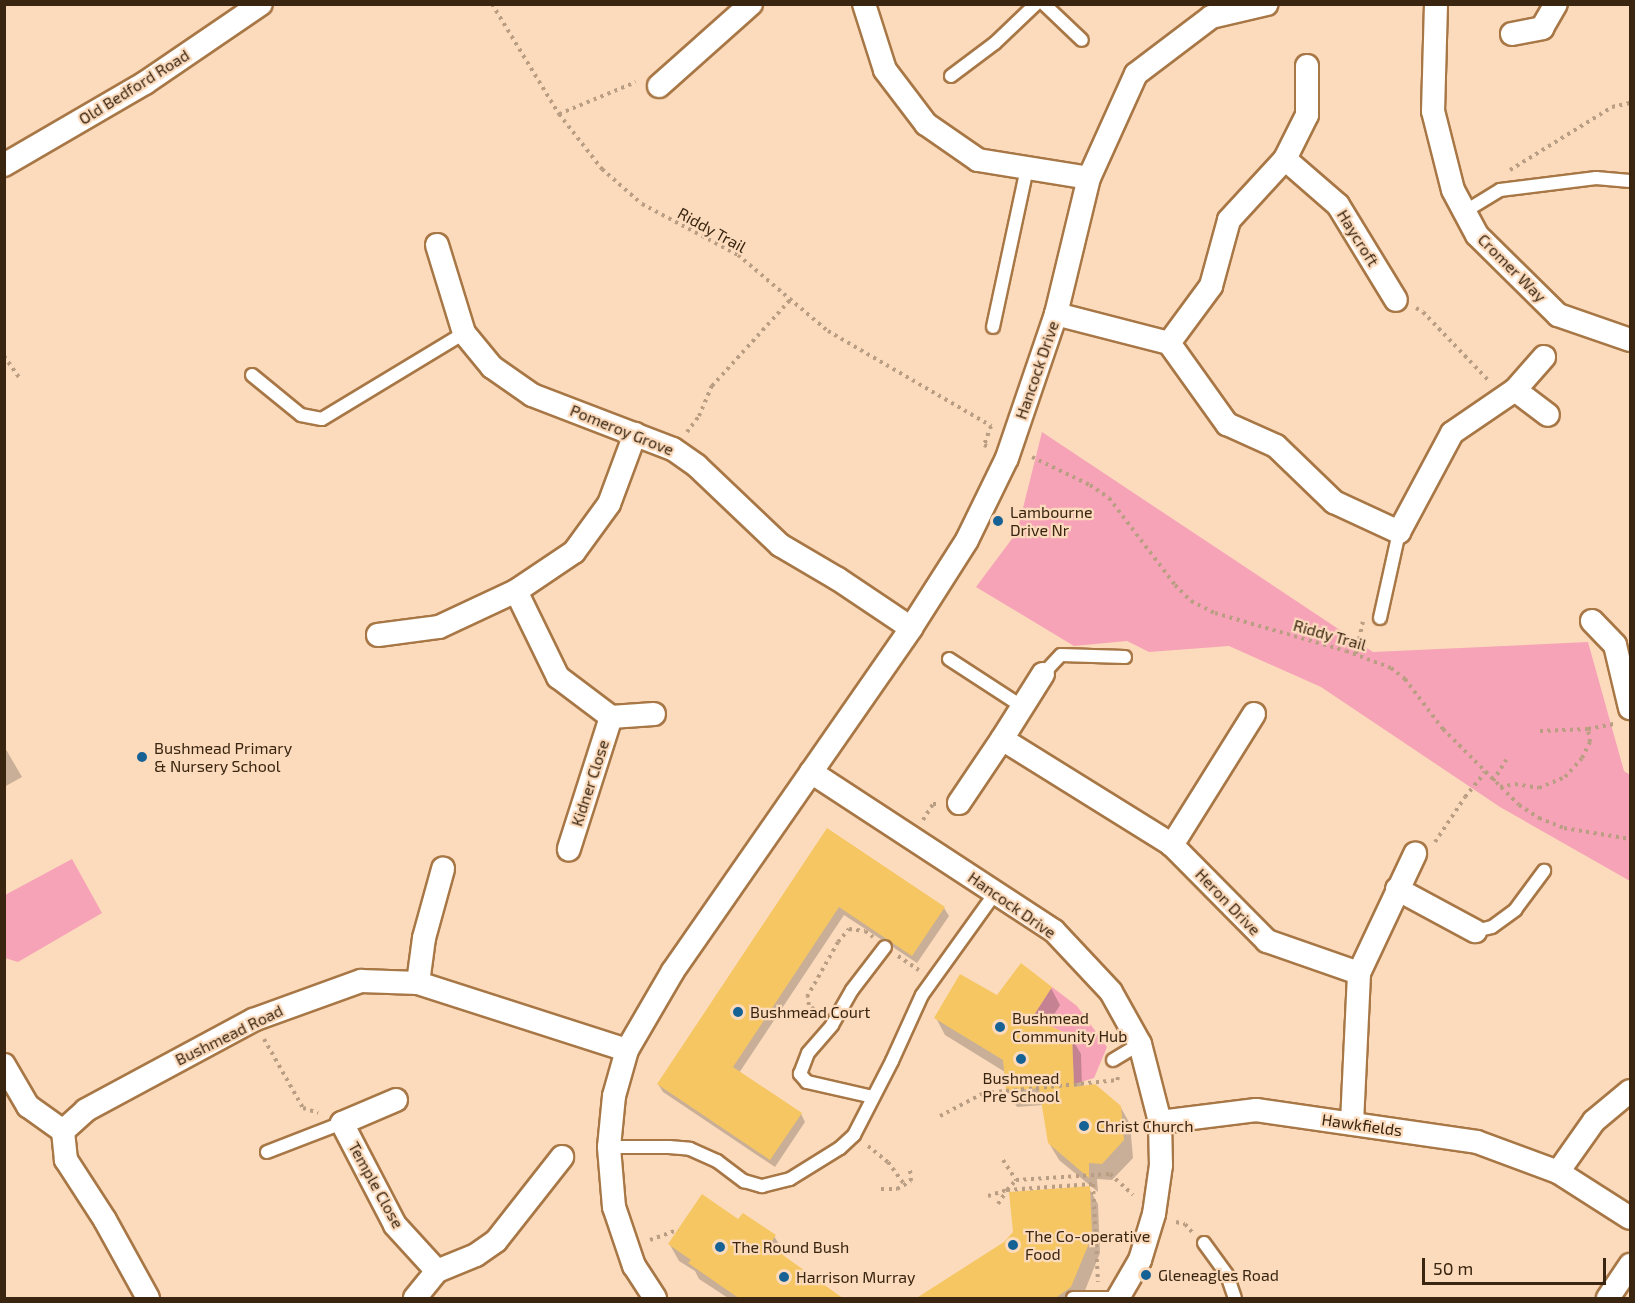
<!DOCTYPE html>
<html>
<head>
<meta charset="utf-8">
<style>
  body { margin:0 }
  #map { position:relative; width:1635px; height:1303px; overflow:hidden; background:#fcdbbd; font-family:"Exo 2",sans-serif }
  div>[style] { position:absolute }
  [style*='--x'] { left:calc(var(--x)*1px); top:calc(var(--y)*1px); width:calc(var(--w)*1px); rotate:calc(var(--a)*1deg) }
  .green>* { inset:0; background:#f6a3b7 }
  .shadow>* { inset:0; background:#0003 }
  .building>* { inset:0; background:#f5c661 }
  .path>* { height:4px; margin-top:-2px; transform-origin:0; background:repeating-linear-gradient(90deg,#ba9e83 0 3px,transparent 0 7.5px) }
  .roads { filter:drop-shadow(2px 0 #a87746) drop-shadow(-2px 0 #a87746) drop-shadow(0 2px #a87746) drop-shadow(0 -2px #a87746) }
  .service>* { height:12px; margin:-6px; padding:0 6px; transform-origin:6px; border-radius:6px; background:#fff }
  .minor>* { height:22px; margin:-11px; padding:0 11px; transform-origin:11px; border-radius:11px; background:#fff }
  .dots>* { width:16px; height:16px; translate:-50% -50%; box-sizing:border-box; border:3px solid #fcdbbd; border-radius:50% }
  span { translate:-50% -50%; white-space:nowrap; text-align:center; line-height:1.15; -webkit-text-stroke:4.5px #fcdbbd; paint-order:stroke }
  .street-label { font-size:16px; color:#392510 }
  .poi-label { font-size:16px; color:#392510 }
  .left { translate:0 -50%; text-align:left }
  .frame { position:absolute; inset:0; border:6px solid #392510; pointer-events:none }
  .scale { position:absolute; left:1422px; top:1258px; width:184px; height:27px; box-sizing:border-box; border:3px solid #392510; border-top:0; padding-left:8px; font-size:18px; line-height:21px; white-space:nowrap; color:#392510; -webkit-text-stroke:4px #fcdbbd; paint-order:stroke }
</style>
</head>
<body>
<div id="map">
  <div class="green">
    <i style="clip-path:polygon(1042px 432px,1373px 652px,1588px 642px,1624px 771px,1630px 775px,1630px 881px,1500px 807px,1321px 687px,1229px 646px,1149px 652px,1127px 641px,1074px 646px,976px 587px,1017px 532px)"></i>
    <i style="clip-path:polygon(72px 859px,102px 913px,18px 962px,5px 958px,5px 895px)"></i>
    <i style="clip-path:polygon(1052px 987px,1077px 1006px,1107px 1047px,1094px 1078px,1074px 1084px,1072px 1036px,1032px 1018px)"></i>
  </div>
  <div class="shadow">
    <i style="clip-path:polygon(4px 746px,22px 777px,4px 787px)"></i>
    <i style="clip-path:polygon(828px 830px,944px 908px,949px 916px,917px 963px,844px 915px,739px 1073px,801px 1114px,805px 1122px,775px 1167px,663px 1092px,658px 1084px)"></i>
    <i style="clip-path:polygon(1051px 988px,1060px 1005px,1047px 1026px,1071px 1037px,1081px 1054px,1082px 1087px,1120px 1106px,1130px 1124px,1133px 1158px,1112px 1180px,1097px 1179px,1098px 1192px,1059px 1160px,1049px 1143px,1043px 1105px,1017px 1107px,1007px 1090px,1005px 1072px,945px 1035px,936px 1018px,997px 997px)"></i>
    <i style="clip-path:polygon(1089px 1188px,1098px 1204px,1100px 1253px,1082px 1298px,728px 1298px,699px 1279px,695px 1271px,679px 1261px,670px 1245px,739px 1221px,774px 1236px,784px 1252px,781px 1256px,840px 1298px,918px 1298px)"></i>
  </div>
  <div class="building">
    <i style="clip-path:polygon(827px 828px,945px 907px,912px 956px,839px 907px,733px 1067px,802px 1113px,770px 1160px,657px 1084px)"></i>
    <i style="clip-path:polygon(1021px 963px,1052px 987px,1032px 1018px,1072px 1036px,1074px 1087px,1095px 1084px,1121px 1106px,1124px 1140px,1102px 1164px,1089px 1163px,1089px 1178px,1048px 1143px,1039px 1088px,1006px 1091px,1003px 1060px,934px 1018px,960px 974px,997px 995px)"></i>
    <i style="clip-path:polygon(1090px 1186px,1092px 1236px,1071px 1287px,1054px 1299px,915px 1299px,1004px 1242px,1013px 1232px,1009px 1192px)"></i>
    <i style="clip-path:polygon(702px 1194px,738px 1219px,743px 1213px,776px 1235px,769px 1245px,844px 1299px,740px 1299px,688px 1263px,691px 1260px,668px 1244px)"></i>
  </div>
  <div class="path">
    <i style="--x:492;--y:4;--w:129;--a:58.7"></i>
    <i style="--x:559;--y:114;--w:70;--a:52"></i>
    <i style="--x:602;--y:169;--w:53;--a:41.2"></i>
    <i style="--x:642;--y:204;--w:109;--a:28"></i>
    <i style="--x:738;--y:255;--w:118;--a:40.2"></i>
    <i style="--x:828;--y:331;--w:189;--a:30.2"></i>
    <i style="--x:991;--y:426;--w:20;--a:110"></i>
    <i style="--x:984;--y:445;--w:4;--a:27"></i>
    <i style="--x:559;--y:114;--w:83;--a:-22.6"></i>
    <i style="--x:1510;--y:170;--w:120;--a:-31.7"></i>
    <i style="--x:1612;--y:107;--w:18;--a:-13"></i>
    <i style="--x:1416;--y:308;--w:8;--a:30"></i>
    <i style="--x:1423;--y:312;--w:95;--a:46.3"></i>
    <i style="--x:4;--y:356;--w:28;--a:55"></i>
    <i style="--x:687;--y:432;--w:20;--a:-53"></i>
    <i style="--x:699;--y:416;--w:33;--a:-67"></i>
    <i style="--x:712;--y:386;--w:118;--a:-47.8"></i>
    <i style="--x:1032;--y:457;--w:64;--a:25.8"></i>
    <i style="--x:1090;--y:485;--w:23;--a:34"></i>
    <i style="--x:1109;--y:498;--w:109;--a:52.8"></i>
    <i style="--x:1175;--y:585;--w:23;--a:45"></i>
    <i style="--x:1191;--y:601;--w:27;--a:27"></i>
    <i style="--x:1215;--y:613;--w:136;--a:16.2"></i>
    <i style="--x:1346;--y:651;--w:48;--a:20.7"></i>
    <i style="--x:1391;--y:668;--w:18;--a:38"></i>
    <i style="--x:1405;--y:679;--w:63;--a:52.8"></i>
    <i style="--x:1443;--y:729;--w:107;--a:45"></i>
    <i style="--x:1519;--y:805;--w:24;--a:33"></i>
    <i style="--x:1539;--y:818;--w:27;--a:22"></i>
    <i style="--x:1564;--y:828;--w:67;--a:9.5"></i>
    <i style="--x:1356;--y:654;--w:33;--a:-78"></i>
    <i style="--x:1540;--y:731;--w:48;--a:-2.4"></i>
    <i style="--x:1588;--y:729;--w:26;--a:-11"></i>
    <i style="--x:1493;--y:781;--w:25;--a:-58"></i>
    <i style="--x:1500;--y:787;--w:15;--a:-11"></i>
    <i style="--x:1515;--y:784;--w:24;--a:9"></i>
    <i style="--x:1539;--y:788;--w:28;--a:-23"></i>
    <i style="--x:1565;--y:777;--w:25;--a:-48"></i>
    <i style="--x:1582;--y:758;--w:18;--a:-63"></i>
    <i style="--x:1590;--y:742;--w:13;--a:-99"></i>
    <i style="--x:923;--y:820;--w:19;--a:-58"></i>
    <i style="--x:933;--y:804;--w:4;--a:0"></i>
    <i style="--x:1435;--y:842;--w:54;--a:-56.3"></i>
    <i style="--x:1465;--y:797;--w:32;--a:-51"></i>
    <i style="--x:898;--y:956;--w:25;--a:34"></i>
    <i style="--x:819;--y:1014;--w:13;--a:-138"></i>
    <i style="--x:809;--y:1005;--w:8;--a:-104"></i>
    <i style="--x:807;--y:997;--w:63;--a:-60.6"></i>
    <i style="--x:838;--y:942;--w:17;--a:-50"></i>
    <i style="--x:849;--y:929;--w:16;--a:7"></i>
    <i style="--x:865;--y:931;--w:10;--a:37"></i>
    <i style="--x:264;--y:1039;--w:79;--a:60.5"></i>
    <i style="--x:303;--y:1108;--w:16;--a:18"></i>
    <i style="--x:940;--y:1116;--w:50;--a:-27.6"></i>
    <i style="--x:984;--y:1093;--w:135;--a:-5.5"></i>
    <i style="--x:1118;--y:1080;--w:4;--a:-104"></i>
    <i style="--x:868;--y:1146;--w:26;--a:39"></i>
    <i style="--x:888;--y:1162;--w:27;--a:54"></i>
    <i style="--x:1003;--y:1160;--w:24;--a:57"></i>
    <i style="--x:1016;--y:1180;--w:94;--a:-3.7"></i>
    <i style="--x:1110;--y:1174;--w:31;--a:42"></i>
    <i style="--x:881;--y:1189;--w:16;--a:0"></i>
    <i style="--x:897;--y:1189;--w:16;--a:-30"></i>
    <i style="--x:911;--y:1181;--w:11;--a:-95"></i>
    <i style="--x:988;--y:1196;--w:20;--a:-18"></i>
    <i style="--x:1007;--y:1190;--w:13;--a:-48"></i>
    <i style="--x:998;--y:1204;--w:17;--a:-57"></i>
    <i style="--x:1007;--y:1190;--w:86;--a:-4"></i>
    <i style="--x:1093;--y:1184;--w:98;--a:87.1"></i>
    <i style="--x:1176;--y:1222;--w:9;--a:13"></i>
    <i style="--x:1185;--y:1224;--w:11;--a:49"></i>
    <i style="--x:650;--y:1240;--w:30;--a:-20"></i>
  </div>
  <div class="roads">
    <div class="service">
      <i style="--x:1044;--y:4;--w:52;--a:43.5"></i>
      <i style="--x:951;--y:76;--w:55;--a:-36.9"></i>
      <i style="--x:995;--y:43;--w:57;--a:-43.6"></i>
      <i style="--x:1464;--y:212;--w:42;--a:-31.4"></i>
      <i style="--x:1500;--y:190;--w:97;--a:-7.1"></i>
      <i style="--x:1596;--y:178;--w:34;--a:5"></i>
      <i style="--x:993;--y:327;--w:163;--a:-77.9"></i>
      <i style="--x:252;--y:375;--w:63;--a:39.2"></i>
      <i style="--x:301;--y:415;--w:21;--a:11"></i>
      <i style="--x:322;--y:419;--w:166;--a:-31.2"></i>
      <i style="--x:1380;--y:618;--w:88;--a:-77.5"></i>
      <i style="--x:949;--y:659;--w:88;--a:33"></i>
      <i style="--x:1043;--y:674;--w:26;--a:-47"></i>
      <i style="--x:1061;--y:655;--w:64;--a:1.8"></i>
      <i style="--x:1475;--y:931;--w:17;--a:-13"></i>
      <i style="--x:1492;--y:927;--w:29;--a:-36"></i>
      <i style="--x:1515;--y:910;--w:49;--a:-53.4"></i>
      <i style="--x:1113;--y:1060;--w:31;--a:-31"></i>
      <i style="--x:873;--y:1097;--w:68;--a:-167.2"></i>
      <i style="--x:807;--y:1082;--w:11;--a:-131"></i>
      <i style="--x:800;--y:1074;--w:22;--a:-69"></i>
      <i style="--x:808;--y:1053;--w:37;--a:-49"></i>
      <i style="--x:832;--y:1025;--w:40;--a:-60.3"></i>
      <i style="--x:852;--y:990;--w:54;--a:-52.5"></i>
      <i style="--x:609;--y:1147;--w:60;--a:0"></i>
      <i style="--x:669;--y:1147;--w:21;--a:5"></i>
      <i style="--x:690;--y:1149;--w:30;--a:24"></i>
      <i style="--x:717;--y:1161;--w:34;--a:37"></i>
      <i style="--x:744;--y:1181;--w:19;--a:16"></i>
      <i style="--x:762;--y:1186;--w:29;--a:-14"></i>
      <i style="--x:790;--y:1179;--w:59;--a:-31.8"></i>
      <i style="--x:840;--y:1148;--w:19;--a:-43"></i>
      <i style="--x:854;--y:1135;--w:83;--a:-62.8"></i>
      <i style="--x:892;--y:1061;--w:72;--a:-65.6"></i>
      <i style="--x:922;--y:995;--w:127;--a:-54.3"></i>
      <i style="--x:267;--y:1152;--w:80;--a:-21.1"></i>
      <i style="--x:1204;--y:1243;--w:39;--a:54"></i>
      <i style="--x:1227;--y:1275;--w:24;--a:71"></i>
      <i style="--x:1073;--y:1298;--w:46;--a:0"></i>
    </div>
    <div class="minor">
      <i style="--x:864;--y:4;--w:69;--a:72.3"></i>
      <i style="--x:885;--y:70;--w:68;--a:52.8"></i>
      <i style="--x:926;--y:124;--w:63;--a:34.7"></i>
      <i style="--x:978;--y:160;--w:112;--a:9.2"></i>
      <i style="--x:1436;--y:4;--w:107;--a:91.6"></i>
      <i style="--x:1433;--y:111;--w:81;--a:75.8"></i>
      <i style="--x:1453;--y:190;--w:51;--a:61.9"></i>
      <i style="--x:1477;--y:235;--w:114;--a:44.6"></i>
      <i style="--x:1558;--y:315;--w:76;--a:19.1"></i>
      <i style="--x:1512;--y:34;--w:31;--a:-11"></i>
      <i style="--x:1542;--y:28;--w:28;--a:-60"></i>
      <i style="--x:659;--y:86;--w:123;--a:-41.7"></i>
      <i style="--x:1285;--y:159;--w:49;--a:-63.4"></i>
      <i style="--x:1307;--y:115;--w:49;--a:-90"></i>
      <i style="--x:4;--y:165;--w:163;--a:-30.2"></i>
      <i style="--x:145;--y:83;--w:140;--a:-34.3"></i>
      <i style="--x:437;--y:245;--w:92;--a:72.9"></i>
      <i style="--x:464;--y:333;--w:44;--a:50.5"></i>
      <i style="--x:492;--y:367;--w:49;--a:35"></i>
      <i style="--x:532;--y:395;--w:151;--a:21"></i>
      <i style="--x:673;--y:449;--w:29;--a:35"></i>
      <i style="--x:697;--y:466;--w:115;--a:43.6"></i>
      <i style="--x:780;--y:545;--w:67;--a:30.4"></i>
      <i style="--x:838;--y:579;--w:88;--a:33.9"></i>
      <i style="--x:1056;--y:314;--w:117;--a:14.4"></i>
      <i style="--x:1169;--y:343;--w:100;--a:54.4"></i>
      <i style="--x:1227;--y:424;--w:54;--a:24.2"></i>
      <i style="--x:1276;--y:446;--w:81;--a:44"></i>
      <i style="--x:1334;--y:502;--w:72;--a:24.8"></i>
      <i style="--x:1399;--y:532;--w:112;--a:-61.8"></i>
      <i style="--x:1452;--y:433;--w:76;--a:-34.3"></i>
      <i style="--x:1515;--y:390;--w:44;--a:-48.7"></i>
      <i style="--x:1169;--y:343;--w:71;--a:-53.6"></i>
      <i style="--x:1211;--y:286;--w:68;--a:-74.7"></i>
      <i style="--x:1229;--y:220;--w:83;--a:-47.4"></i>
      <i style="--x:1285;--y:159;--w:70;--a:41"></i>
      <i style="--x:1338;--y:205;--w:111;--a:58.6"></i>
      <i style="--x:1515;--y:390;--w:41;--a:37.1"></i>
      <i style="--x:516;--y:591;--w:96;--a:64"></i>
      <i style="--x:558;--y:677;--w:66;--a:37"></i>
      <i style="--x:611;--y:717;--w:139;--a:107.7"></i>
      <i style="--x:1592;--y:621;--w:33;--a:46"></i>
      <i style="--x:1615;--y:645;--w:65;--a:76.6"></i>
      <i style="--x:378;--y:635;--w:62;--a:-7.5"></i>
      <i style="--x:439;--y:627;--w:85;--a:-25.1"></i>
      <i style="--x:516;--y:591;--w:70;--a:-33.9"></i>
      <i style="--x:574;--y:552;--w:59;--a:-53.9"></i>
      <i style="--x:609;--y:504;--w:75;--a:-69.6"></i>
      <i style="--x:1043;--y:674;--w:77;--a:122.2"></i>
      <i style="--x:1002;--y:739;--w:200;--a:31.9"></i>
      <i style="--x:1254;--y:714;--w:155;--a:122"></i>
      <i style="--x:1172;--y:845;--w:135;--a:45.3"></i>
      <i style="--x:1267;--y:941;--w:97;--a:19.2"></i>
      <i style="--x:611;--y:717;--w:43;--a:-4"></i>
      <i style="--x:811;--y:772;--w:290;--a:33.2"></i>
      <i style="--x:1054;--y:931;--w:83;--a:46.9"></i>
      <i style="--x:1111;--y:992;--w:60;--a:60.9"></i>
      <i style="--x:1140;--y:1044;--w:81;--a:75.6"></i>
      <i style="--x:1160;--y:1122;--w:43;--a:88.7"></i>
      <i style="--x:1161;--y:1165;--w:49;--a:98.1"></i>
      <i style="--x:1154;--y:1214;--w:48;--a:106.9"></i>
      <i style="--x:1140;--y:1260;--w:44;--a:120.1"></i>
      <i style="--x:959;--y:803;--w:77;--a:-56.1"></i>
      <i style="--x:1397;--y:889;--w:89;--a:28.3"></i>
      <i style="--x:418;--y:983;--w:45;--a:-82.4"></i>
      <i style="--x:424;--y:938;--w:72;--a:-74.6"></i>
      <i style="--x:4;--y:1065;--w:48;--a:59.7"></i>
      <i style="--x:28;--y:1106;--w:43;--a:35.5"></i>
      <i style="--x:396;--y:1100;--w:59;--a:156.9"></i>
      <i style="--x:342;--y:1123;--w:115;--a:62.5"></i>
      <i style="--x:395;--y:1225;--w:62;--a:47.6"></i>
      <i style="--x:1160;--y:1122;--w:97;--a:-7.1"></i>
      <i style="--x:1256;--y:1110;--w:223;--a:8.2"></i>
      <i style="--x:1477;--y:1142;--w:86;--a:20.3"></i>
      <i style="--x:1558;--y:1172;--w:85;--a:32.6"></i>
      <i style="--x:1352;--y:1123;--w:150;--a:-87.3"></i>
      <i style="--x:1359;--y:973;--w:132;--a:-64.8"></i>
      <i style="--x:1558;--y:1172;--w:62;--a:-54.8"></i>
      <i style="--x:1594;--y:1121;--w:47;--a:-39.8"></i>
      <i style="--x:148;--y:1298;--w:89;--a:-118.9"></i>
      <i style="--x:105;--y:1220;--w:72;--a:-123"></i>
      <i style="--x:66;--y:1160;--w:29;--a:-96"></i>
      <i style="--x:63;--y:1131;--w:31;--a:-42"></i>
      <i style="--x:86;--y:1110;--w:190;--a:-28.3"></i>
      <i style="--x:253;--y:1020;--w:115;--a:-19.9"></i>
      <i style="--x:361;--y:981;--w:57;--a:2"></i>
      <i style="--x:418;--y:983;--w:219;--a:17.8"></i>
      <i style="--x:415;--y:1298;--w:35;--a:-51"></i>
      <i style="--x:437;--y:1271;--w:42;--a:-22.3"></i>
      <i style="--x:476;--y:1255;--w:24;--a:-35"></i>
      <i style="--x:496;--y:1241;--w:107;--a:-51.8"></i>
      <i style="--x:655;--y:1298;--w:38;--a:-123"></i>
      <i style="--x:634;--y:1266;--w:62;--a:-108.7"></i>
      <i style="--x:614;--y:1207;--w:60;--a:-94.8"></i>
      <i style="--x:609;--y:1147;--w:51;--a:-84.4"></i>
      <i style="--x:614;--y:1096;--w:48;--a:-74.2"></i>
      <i style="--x:627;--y:1050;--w:91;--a:-59.8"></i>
      <i style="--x:673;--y:971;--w:417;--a:-55.2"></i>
      <i style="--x:911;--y:628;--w:104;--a:-57.5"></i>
      <i style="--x:967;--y:540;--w:91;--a:-64"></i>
      <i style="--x:1007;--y:458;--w:152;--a:-71.2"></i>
      <i style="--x:1056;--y:314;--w:140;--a:-76.4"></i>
      <i style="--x:1089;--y:178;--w:114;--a:-65.7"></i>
      <i style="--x:1136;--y:74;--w:94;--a:-37.2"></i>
      <i style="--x:1211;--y:17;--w:57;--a:-13.1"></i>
      <i style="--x:1608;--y:1298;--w:40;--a:-56"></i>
    </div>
  </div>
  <div class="dots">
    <i style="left:998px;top:521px;background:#166295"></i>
    <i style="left:142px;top:757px;background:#166295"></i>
    <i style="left:738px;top:1012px;background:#166295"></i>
    <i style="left:1000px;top:1027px;background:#166295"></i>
    <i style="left:1021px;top:1059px;background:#166295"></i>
    <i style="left:1084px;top:1126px;background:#166295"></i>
    <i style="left:1013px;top:1245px;background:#166295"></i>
    <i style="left:720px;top:1247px;background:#166295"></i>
    <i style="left:1146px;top:1275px;background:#166295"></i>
    <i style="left:784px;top:1277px;background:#166295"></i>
  </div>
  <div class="street-label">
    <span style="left:134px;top:87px;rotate:-32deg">Old Bedford Road</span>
    <span style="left:712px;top:230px;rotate:29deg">Riddy Trail</span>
    <span style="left:1358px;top:238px;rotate:58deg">Haycroft</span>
    <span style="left:1512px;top:268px;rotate:45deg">Cromer Way</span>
    <span style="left:1037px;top:370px;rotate:-71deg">Hancock Drive</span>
    <span style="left:622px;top:430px;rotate:22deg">Pomeroy Grove</span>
    <span style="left:1330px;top:635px;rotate:16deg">Riddy Trail</span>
    <span style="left:590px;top:783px;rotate:-72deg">Kidner Close</span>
    <span style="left:1228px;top:902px;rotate:46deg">Heron Drive</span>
    <span style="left:1012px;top:905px;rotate:35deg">Hancock Drive</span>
    <span style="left:229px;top:1035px;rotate:-26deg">Bushmead Road</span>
    <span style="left:1362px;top:1125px;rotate:8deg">Hawkfields</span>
    <span style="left:376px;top:1185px;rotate:61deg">Temple Close</span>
  </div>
  <div class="poi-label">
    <span class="left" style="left:1010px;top:521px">Lambourne<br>Drive Nr</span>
    <span class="left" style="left:154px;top:757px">Bushmead Primary<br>&amp; Nursery School</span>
    <span class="left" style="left:750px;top:1012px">Bushmead Court</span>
    <span class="left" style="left:1012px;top:1027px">Bushmead<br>Community Hub</span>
    <span style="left:1021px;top:1087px">Bushmead<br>Pre School</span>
    <span class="left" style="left:1096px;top:1126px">Christ Church</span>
    <span class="left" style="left:1025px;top:1245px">The Co-operative<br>Food</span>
    <span class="left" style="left:732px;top:1247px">The Round Bush</span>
    <span class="left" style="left:1158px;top:1275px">Gleneagles Road</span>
    <span class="left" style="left:796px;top:1277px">Harrison Murray</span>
  </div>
  <div class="frame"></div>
  <div class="scale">50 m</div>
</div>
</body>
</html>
